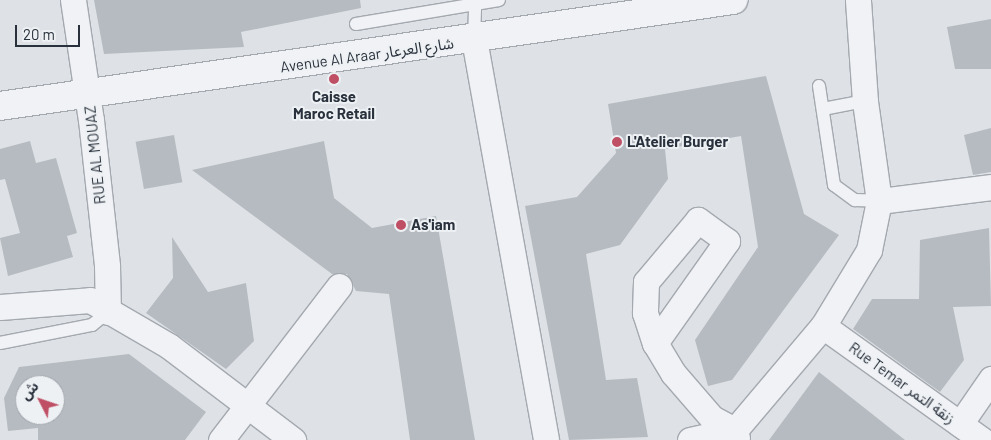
<!DOCTYPE html>
<html>
<head>
<meta charset="utf-8">
<style>
  body { margin:0 }
  #map { position:relative; width:991px; height:440px; overflow:hidden; background:#dee2e6; font-family:Barlow,"Noto Sans Arabic",sans-serif }
  div>[style] { position:absolute }
  [style*='--x'] { left:calc(var(--x)*1px); top:calc(var(--y)*1px); width:calc(var(--w)*1px); rotate:calc(var(--a)*1deg) }
  .building>* { inset:0; background:#b6bbc2; transform-origin:0 0 }
  .roads { filter:drop-shadow(1px 0 #a4a9b0) drop-shadow(-1px 0 #a4a9b0) drop-shadow(0 1px #a4a9b0) drop-shadow(0 -1px #a4a9b0) }
  .service>* { height:12px; margin:-6px; padding:0 6px; transform-origin:6px; border-radius:6px; background:#f1f2f5 }
  .minor>* { height:25px; margin:-12.5px; padding:0 12.5px; transform-origin:12.5px; border-radius:12.5px; background:#f1f2f5 }
  .tertiary>* { height:28px; margin:-14px; padding:0 14px; transform-origin:14px; border-radius:14px; background:#f1f2f5 }
  .dots>* { width:14px; height:14px; translate:-50% -50%; box-sizing:border-box; border:2px solid #eef1f4; border-radius:50% }
  span { translate:-50% -50%; white-space:nowrap; text-align:center; line-height:1.15; -webkit-text-stroke:4px #eef1f4; paint-order:stroke }
  .street-label { font-size:15px; color:#29313c }
  .poi-label { font-size:15px; color:#29313c; font-weight:700 }
  .left { translate:0 -50%; text-align:left }
  .north { position:absolute; left:15px; top:375px; width:50px; height:50px; box-sizing:border-box; background:#eef1f4; border:1px solid #9fa4aa; border-radius:50%; rotate:311deg; font-size:14px; font-weight:700; line-height:20px; text-align:center; color:#29313c }
  .north::after { content:''; display:block; margin:auto; width:18px; height:22px; background:#bf4f65; clip-path:polygon(50% 0,100% 100%,50% 72%,0 100%) }
  .scale { position:absolute; left:15px; top:25px; width:65px; height:22px; box-sizing:border-box; border:2px solid #29313c; border-top:0; padding-left:6px; font-size:15px; line-height:18px; white-space:nowrap; color:#29313c; -webkit-text-stroke:4px #eef1f4; paint-order:stroke }
</style>
</head>
<body>
<div id="map">
  <div class="building">
    <i style="clip-path:polygon(94px 0,360px 0,361px 8px,241px 32px,244px 47px,104px 54px)"></i>
    <i style="clip-path:polygon(991px 19px,991px 69px,955px 69px,947px 27px)"></i>
    <i style="clip-path:polygon(766px 76px,804px 214px,839px 235px,732px 380px,708px 386px,695px 340px,758px 247px,741px 136px,665px 149px,668px 179px,620px 245px,586px 254px,606px 380px,637px 378px,648px 437px,569px 440px,525px 206px,577px 197px,616px 153px,608px 104px)"></i>
    <i style="clip-path:polygon(991px 128px,991px 172px,973px 175px,964px 135px)"></i>
    <i style="left:174px;top:135px;width:48px;height:39px;rotate:80deg"></i>
    <i style="clip-path:polygon(30px 141px,36px 163px,56px 158px,77px 233px,67px 236px,73px 257px,8px 276px,0 238px,20px 233px,5px 179px,0 180px,0 149px)"></i>
    <i style="clip-path:polygon(324px 141px,334px 198px,372px 228px,436px 216px,475px 440px,410px 440px,389px 294px,356px 291px,347px 274px,332px 274px,192px 170px)"></i>
    <i style="clip-path:polygon(989px 228px,991px 306px,953px 307px,964px 360px,940px 392px,853px 329px,872px 299px,919px 299px,920px 240px)"></i>
    <i style="clip-path:polygon(172px 237px,208px 292px,246px 283px,254px 341px,226px 369px,146px 313px,173px 278px)"></i>
    <i style="clip-path:polygon(evenodd,129px 354px,206px 412px,185px 440px,38px 440px,38px 428px,8px 431px,4px 398px,19px 367px,129px 354px,25px 385px,55px 385px,55px 415px,25px 415px,25px 385px)"></i>
    <i style="clip-path:polygon(819px 372px,905px 440px,769px 440px)"></i>
  </div>
  <div class="roads">
    <div class="service">
      <i style="--x:356;--y:24;--w:145;--a:-9.5"></i>
      <i style="--x:474;--y:39;--w:35;--a:-88"></i>
      <i style="--x:819;--y:86;--w:100;--a:81.4"></i>
      <i style="--x:834;--y:185;--w:26;--a:36"></i>
      <i style="--x:855;--y:200;--w:24;--a:2"></i>
      <i style="--x:823;--y:109;--w:43;--a:-10.8"></i>
      <i style="--x:0;--y:343;--w:94;--a:-11.1"></i>
      <i style="--x:92;--y:325;--w:21;--a:-39"></i>
    </div>
    <div class="minor">
      <i style="--x:73;--y:0;--w:121;--a:81.5"></i>
      <i style="--x:91;--y:120;--w:147;--a:83.7"></i>
      <i style="--x:107;--y:266;--w:46;--a:88.8"></i>
      <i style="--x:474;--y:39;--w:407;--a:79.8"></i>
      <i style="--x:879;--y:201;--w:113;--a:-7.1"></i>
      <i style="--x:0;--y:307;--w:90;--a:-4.4"></i>
      <i style="--x:90;--y:300;--w:91;--a:30.2"></i>
      <i style="--x:169;--y:346;--w:156;--a:37.2"></i>
      <i style="--x:823;--y:326;--w:196;--a:35.6"></i>
      <i style="--x:655;--y:343;--w:125;--a:-54.8"></i>
      <i style="--x:727;--y:241;--w:36;--a:-144"></i>
      <i style="--x:698;--y:220;--w:81;--a:130"></i>
      <i style="--x:646;--y:282;--w:31;--a:92"></i>
      <i style="--x:645;--y:313;--w:32;--a:72"></i>
      <i style="--x:655;--y:343;--w:35;--a:59"></i>
      <i style="--x:673;--y:373;--w:60;--a:49.1"></i>
      <i style="--x:712;--y:418;--w:26;--a:28"></i>
      <i style="--x:735;--y:430;--w:8;--a:76"></i>
      <i style="--x:960;--y:424;--w:55;--a:-55.4"></i>
      <i style="--x:221;--y:440;--w:194;--a:-52.5"></i>
      <i style="--x:690;--y:440;--w:46;--a:-12.5"></i>
      <i style="--x:735;--y:430;--w:136;--a:-49.8"></i>
      <i style="--x:823;--y:326;--w:89;--a:-58.8"></i>
      <i style="--x:869;--y:250;--w:50;--a:-78.5"></i>
      <i style="--x:879;--y:201;--w:101;--a:-98"></i>
      <i style="--x:865;--y:101;--w:101;--a:-94"></i>
    </div>
    <div class="tertiary">
      <i style="--x:0;--y:106;--w:741;--a:-8.23"></i>
    </div>
  </div>
  <div class="dots">
    <i style="left:334px;top:79px;background:#bf4f65"></i>
    <i style="left:617px;top:142px;background:#bf4f65"></i>
    <i style="left:401px;top:225px;background:#bf4f65"></i>
  </div>
  <div class="street-label">
    <span style="left:367px;top:55px;rotate:-8deg">Avenue Al Araar شارع العرعار</span>
    <span style="left:95px;top:155px;rotate:-96deg">RUE AL MOUAZ</span>
    <span style="left:902px;top:383px;rotate:36deg">Rue Temar زنقة التمر</span>
  </div>
  <div class="poi-label">
    <span style="left:334px;top:105px">Caisse<br>Maroc Retail</span>
    <span class="left" style="left:627px;top:142px">L'Atelier Burger</span>
    <span class="left" style="left:411px;top:225px">As'iam</span>
  </div>
  <div class="north">ش</div>
  <div class="scale">20 m</div>
</div>
</body>
</html>
